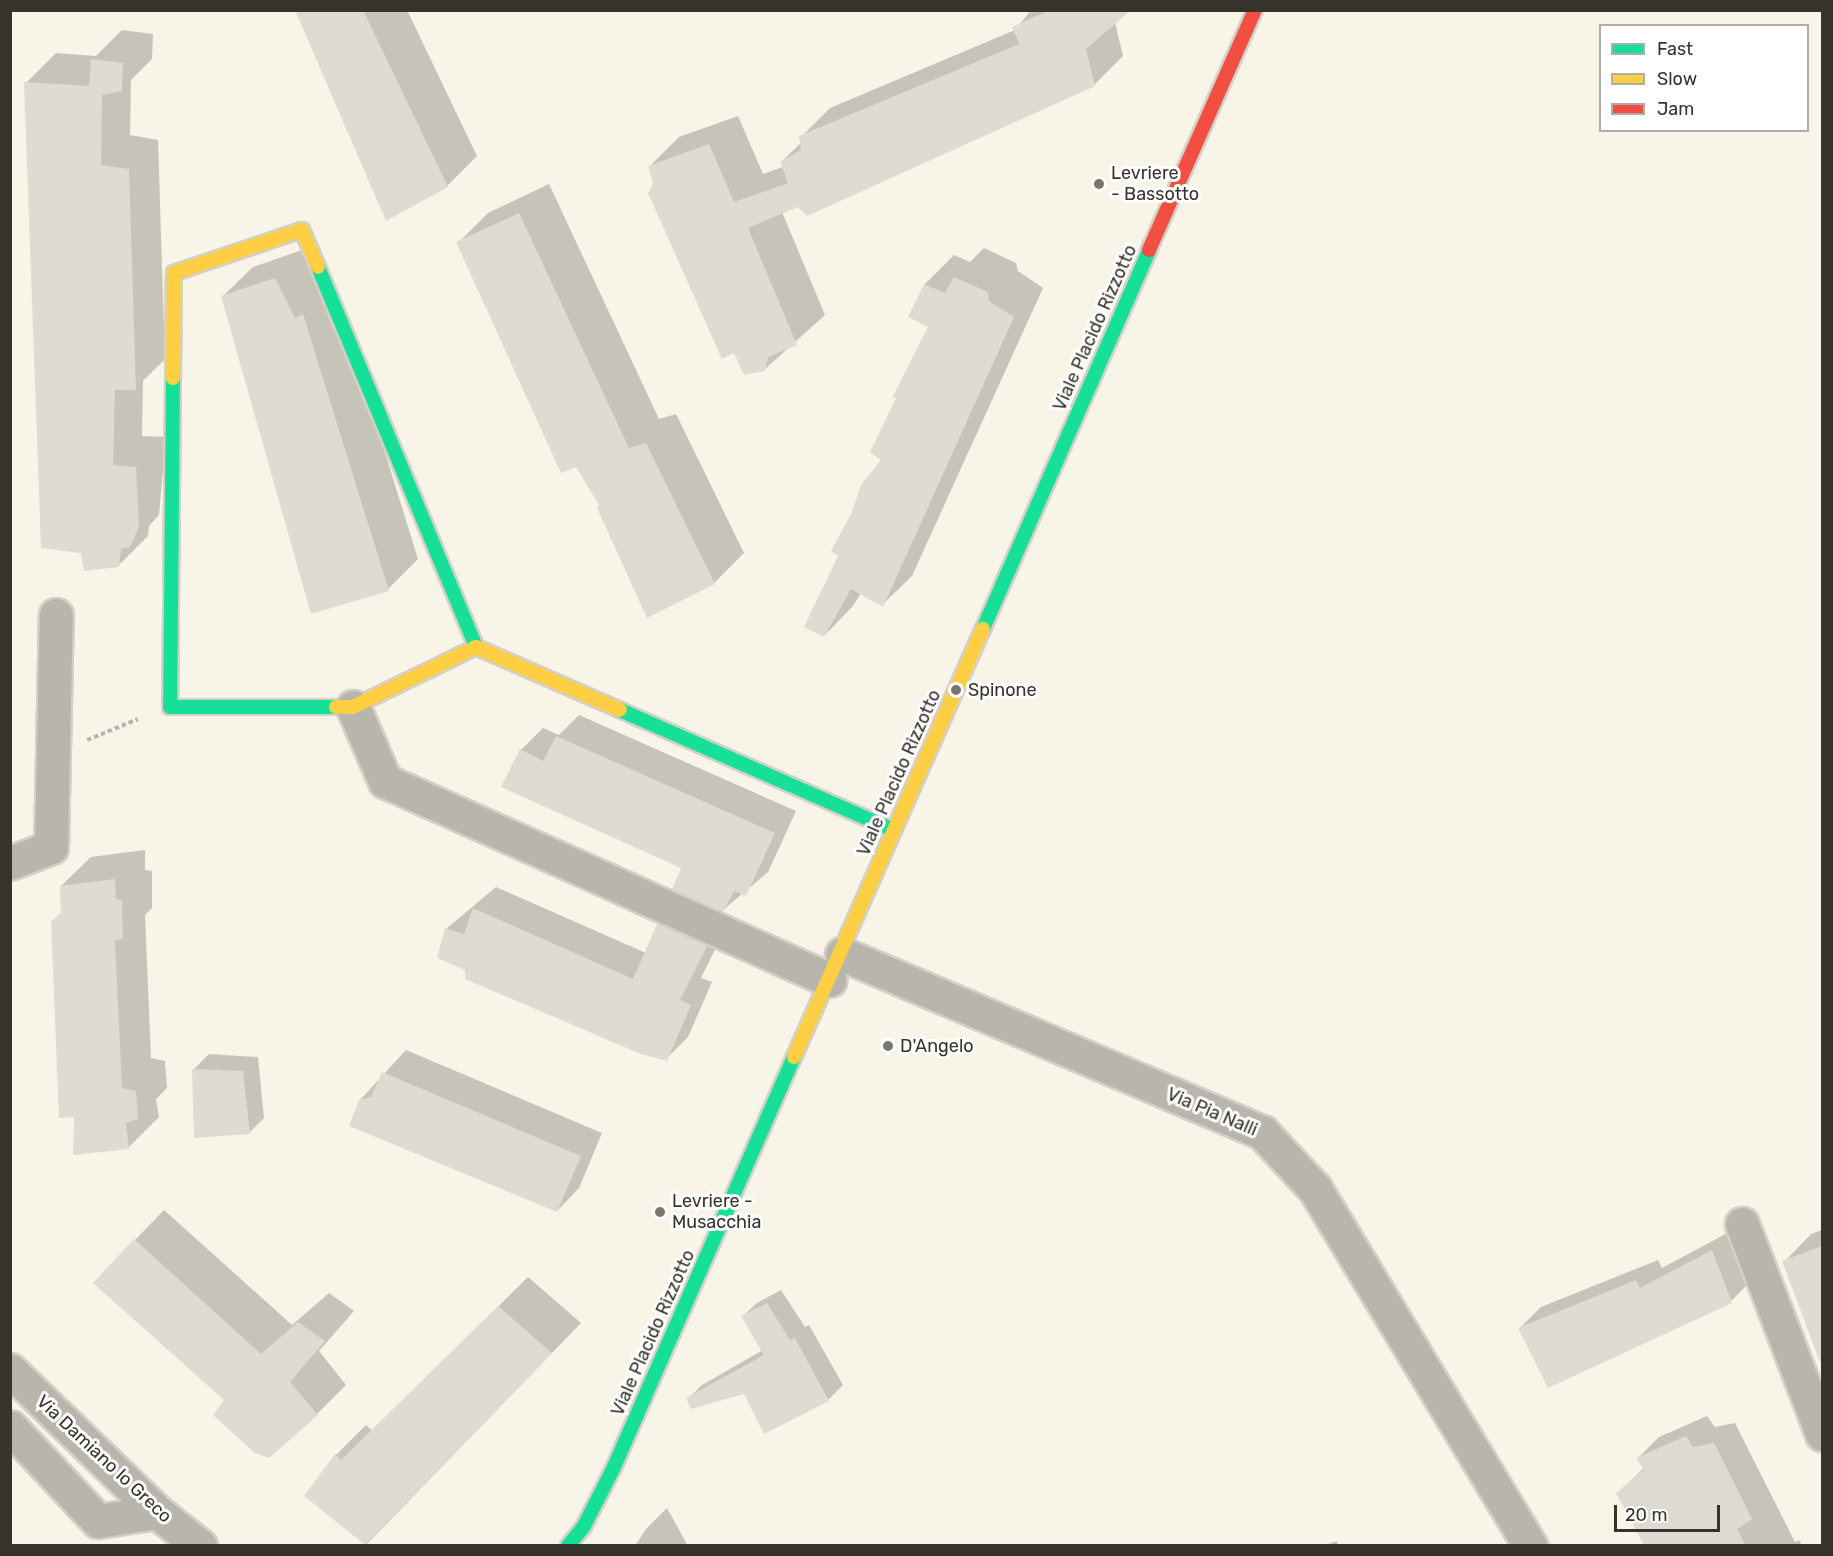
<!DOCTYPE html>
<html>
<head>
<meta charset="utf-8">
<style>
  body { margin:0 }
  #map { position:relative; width:1833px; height:1556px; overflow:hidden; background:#f8f4e8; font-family:Rubik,sans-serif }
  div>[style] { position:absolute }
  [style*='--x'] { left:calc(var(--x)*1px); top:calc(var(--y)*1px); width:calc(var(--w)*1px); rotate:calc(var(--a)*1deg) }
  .shadow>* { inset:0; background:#0003 }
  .building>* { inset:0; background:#dedbd2 }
  .path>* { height:4px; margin-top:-2px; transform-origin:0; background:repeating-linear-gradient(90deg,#b7b4ac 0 4.5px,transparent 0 7.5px) }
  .roads { filter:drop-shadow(2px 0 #d3d0c8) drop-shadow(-2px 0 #d3d0c8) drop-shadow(0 2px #d3d0c8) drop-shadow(0 -2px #d3d0c8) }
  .street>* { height:33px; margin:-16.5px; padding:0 16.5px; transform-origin:16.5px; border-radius:16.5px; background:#b7b5ac }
  .fast>* { height:14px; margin:-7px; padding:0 7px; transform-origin:7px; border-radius:7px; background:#16e098 }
  .slow>* { height:14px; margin:-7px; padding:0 7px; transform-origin:7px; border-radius:7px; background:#ffcf43 }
  .jam>* { height:14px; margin:-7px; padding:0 7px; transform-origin:7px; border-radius:7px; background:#f24e42 }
  .dots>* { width:16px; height:16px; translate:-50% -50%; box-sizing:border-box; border:3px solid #fff; border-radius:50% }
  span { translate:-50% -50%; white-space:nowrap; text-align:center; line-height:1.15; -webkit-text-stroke:6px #fff; paint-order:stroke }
  .poi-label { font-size:18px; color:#35332b }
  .left { translate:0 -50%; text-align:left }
  .street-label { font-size:18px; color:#35332b }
  .frame { position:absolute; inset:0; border:12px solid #35332b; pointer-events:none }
  .legend { position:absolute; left:1599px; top:24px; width:210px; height:108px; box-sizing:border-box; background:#fff; border:2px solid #aeadaa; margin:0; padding:8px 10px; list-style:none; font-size:18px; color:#35332b }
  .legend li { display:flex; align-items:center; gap:12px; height:30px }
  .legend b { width:30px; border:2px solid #aeadaa }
  .scale { position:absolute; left:1614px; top:1505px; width:106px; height:27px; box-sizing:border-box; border:3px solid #35332b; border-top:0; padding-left:8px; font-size:18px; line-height:21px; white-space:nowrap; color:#35332b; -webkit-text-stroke:4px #fff; paint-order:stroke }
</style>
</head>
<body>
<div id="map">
  <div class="shadow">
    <i style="clip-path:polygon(297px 10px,407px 10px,477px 156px,447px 186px)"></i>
    <i style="clip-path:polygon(1031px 10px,1128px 10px,1115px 22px,1123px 56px,1094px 85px,782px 212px,825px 315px,764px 370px,655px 183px,650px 166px,679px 137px,738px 116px,763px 174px,783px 167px,781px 162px,802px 142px,801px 137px,830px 108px,1015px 30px)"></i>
    <i style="clip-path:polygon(122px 30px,153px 34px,152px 59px,131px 80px,130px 135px,158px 140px,165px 359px,143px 381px,142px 436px,166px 437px,159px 515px,149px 526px,148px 536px,118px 566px,26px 83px,56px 53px,96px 56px)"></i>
    <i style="clip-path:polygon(549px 184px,659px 419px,676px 414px,744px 553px,714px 583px,601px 505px,458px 243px,488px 213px)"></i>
    <i style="clip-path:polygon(984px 248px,1016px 263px,1018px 271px,1043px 288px,912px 576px,882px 605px,861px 593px,853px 606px,824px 636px,840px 555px,883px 460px,930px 326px,925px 284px,954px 255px,970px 262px)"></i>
    <i style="clip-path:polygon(305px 249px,333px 285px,418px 559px,388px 589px,223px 296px,253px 267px)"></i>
    <i style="clip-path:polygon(579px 715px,796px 811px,768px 872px,723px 910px,683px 867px,521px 750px,543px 728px,559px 735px)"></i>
    <i style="clip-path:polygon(145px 850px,145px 870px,152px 871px,152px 908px,145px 915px,151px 1058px,165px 1061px,167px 1088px,156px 1099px,159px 1117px,129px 1147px,75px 1153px,75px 1115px,52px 922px,62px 912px,61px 886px,91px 857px)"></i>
    <i style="clip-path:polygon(496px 887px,646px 953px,658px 924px,681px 902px,728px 923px,701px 978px,712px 982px,688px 1037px,666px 1059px,467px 969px,446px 929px)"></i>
    <i style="clip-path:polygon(406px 1050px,602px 1133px,579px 1188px,557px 1211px,360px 1100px)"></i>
    <i style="clip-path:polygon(209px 1054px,258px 1057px,264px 1118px,249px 1133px,194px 1069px)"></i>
    <i style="clip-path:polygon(164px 1210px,292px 1325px,329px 1293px,354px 1311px,319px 1351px,346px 1385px,317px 1414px,226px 1400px,135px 1240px)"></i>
    <i style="clip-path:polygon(1733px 1230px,1752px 1280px,1731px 1301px,1520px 1328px,1541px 1307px,1658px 1260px,1662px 1268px)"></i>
    <i style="clip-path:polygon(1822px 1230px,1822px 1365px,1784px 1262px,1811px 1234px)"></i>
    <i style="clip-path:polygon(528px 1277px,581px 1323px,366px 1545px,307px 1495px,336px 1455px,366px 1425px,372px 1431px)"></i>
    <i style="clip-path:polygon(781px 1290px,805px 1327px,809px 1325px,843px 1385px,829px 1399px,764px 1432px,744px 1392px,688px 1399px,702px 1385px,763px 1350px,743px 1316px,757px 1303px)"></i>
    <i style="clip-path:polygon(1707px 1416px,1715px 1427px,1735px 1423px,1795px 1542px,1799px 1540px,1802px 1546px,1645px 1546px,1618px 1493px,1644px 1468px,1638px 1458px,1659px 1437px)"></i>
    <i style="clip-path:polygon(667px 1508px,688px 1546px,635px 1546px,646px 1529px)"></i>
    <i style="clip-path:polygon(1337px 1541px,1338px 1546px,1322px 1546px)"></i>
  </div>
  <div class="building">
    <i style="clip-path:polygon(295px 10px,363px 10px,448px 187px,386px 221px)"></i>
    <i style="clip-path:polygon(1050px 10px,1131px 10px,1086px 49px,1095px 86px,807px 216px,798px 207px,748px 228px,797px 345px,768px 357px,765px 371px,744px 375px,734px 353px,722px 359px,648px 193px,653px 183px,648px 166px,709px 144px,734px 202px,788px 183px,780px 162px,801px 150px,799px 136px,1019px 44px,1012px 27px)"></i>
    <i style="clip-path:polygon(91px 59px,123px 63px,122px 91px,102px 95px,101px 165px,129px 169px,136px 390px,115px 390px,113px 465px,136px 467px,139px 527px,130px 547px,121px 548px,119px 567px,84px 571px,81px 553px,41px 548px,24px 82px,89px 86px)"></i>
    <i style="clip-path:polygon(519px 213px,629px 448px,646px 443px,715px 584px,647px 618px,597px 508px,599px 505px,576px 467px,561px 473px,456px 242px)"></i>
    <i style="clip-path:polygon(954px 277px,988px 292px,989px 301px,1014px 317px,883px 607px,851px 589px,824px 637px,804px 627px,838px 556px,831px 551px,852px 512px,861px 485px,881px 460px,870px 452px,896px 398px,892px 398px,928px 327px,908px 317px,924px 284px,945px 293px)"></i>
    <i style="clip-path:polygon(275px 278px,295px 318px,303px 314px,389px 591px,311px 614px,221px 296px)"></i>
    <i style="clip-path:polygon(556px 736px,775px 833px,746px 896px,734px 891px,723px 912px,672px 889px,681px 868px,501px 787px,520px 749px,543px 761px)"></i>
    <i style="clip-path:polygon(115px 879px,116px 899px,122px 900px,123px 939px,115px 940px,122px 1088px,136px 1091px,138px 1119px,126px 1123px,129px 1149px,73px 1155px,74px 1117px,59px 1118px,51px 921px,61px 914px,60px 886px)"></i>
    <i style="clip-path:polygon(473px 908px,633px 979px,657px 924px,707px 946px,680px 1000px,691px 1005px,667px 1061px,641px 1054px,465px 979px,465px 970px,437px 958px,445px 928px,464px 934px)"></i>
    <i style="clip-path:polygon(192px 1069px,243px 1071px,250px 1134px,194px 1138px)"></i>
    <i style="clip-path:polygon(382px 1072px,581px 1156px,557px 1212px,349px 1126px,359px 1100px,371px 1097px)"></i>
    <i style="clip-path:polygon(134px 1239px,261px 1354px,298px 1322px,325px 1341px,290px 1382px,318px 1415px,269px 1458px,255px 1453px,213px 1415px,224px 1400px,93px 1283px)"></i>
    <i style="clip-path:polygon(1822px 1246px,1822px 1361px,1820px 1362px,1782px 1261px)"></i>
    <i style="clip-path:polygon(1712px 1250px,1732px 1303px,1548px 1388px,1518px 1328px,1636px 1280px,1640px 1288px)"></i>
    <i style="clip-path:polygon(767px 1303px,790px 1340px,795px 1338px,829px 1401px,764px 1434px,744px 1394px,691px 1409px,686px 1398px,764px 1355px,741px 1316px)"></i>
    <i style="clip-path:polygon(498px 1306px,552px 1353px,365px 1545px,304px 1496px,335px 1454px,341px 1460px)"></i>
    <i style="clip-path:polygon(1686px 1436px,1693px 1447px,1714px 1443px,1752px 1519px,1737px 1529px,1745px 1545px,1644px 1545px,1616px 1493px,1644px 1470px,1636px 1458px)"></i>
  </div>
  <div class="path">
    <i style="--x:87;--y:740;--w:55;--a:-22.4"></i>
  </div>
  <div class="roads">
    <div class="street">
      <i style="--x:353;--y:707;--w:81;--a:66.6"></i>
      <i style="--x:385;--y:781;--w:487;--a:24.1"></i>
      <i style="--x:10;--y:863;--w:44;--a:-21.3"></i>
      <i style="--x:51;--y:847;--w:232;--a:-88.8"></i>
      <i style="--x:842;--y:954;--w:456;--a:23"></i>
      <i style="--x:1262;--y:1132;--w:78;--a:47.1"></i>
      <i style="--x:1315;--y:1189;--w:417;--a:58.9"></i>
      <i style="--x:1742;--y:1224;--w:225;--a:69.1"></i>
      <i style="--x:10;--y:1370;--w:204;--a:44"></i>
      <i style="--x:157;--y:1512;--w:55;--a:38.3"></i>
      <i style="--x:10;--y:1427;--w:129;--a:46.9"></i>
      <i style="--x:98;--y:1521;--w:60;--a:-8.7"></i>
    </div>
    <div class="fast">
      <i style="--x:318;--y:267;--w:412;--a:67.4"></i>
      <i style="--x:173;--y:378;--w:329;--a:90.5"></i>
      <i style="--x:170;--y:707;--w:166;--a:0"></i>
      <i style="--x:983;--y:629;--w:414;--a:-66.3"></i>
      <i style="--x:620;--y:710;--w:298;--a:23.7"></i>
      <i style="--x:568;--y:1546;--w:26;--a:-51"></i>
      <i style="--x:584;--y:1526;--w:66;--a:-63"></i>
      <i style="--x:614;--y:1467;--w:448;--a:-66.3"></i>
    </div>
    <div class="slow">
      <i style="--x:173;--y:378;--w:105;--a:-89.5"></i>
      <i style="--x:174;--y:273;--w:135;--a:-18.6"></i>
      <i style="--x:302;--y:230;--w:40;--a:66.6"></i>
      <i style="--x:336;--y:707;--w:17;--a:0"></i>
      <i style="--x:353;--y:707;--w:137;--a:-26"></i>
      <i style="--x:476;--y:647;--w:157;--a:23.6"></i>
      <i style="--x:794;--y:1057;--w:468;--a:-66.2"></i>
    </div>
    <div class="jam">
      <i style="--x:1149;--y:250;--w:262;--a:-66.2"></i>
    </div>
  </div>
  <div class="dots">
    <i style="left:1099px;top:184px;background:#79776d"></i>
    <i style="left:956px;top:690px;background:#79776d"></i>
    <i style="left:888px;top:1046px;background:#79776d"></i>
    <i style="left:660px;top:1212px;background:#79776d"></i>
  </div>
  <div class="poi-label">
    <span class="left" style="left:1111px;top:184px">Levriere<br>- Bassotto</span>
    <span class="left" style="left:968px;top:690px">Spinone</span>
    <span class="left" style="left:900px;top:1046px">D'Angelo</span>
    <span class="left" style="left:672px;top:1212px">Levriere -<br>Musacchia</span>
  </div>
  <div class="street-label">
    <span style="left:1095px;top:328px;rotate:-66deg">Viale Placido Rizzotto</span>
    <span style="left:899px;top:773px;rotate:-66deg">Viale Placido Rizzotto</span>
    <span style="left:1212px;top:1112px;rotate:23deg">Via Pia Nalli</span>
    <span style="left:653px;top:1333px;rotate:-66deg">Viale Placido Rizzotto</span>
    <span style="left:104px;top:1459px;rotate:43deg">Via Damiano lo Greco</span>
  </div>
  <div class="frame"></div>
  <ul class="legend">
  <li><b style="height:8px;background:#16e098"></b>Fast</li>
  <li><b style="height:8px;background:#ffcf43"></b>Slow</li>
  <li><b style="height:8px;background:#f24e42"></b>Jam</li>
  </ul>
  <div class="scale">20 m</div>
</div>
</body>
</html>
